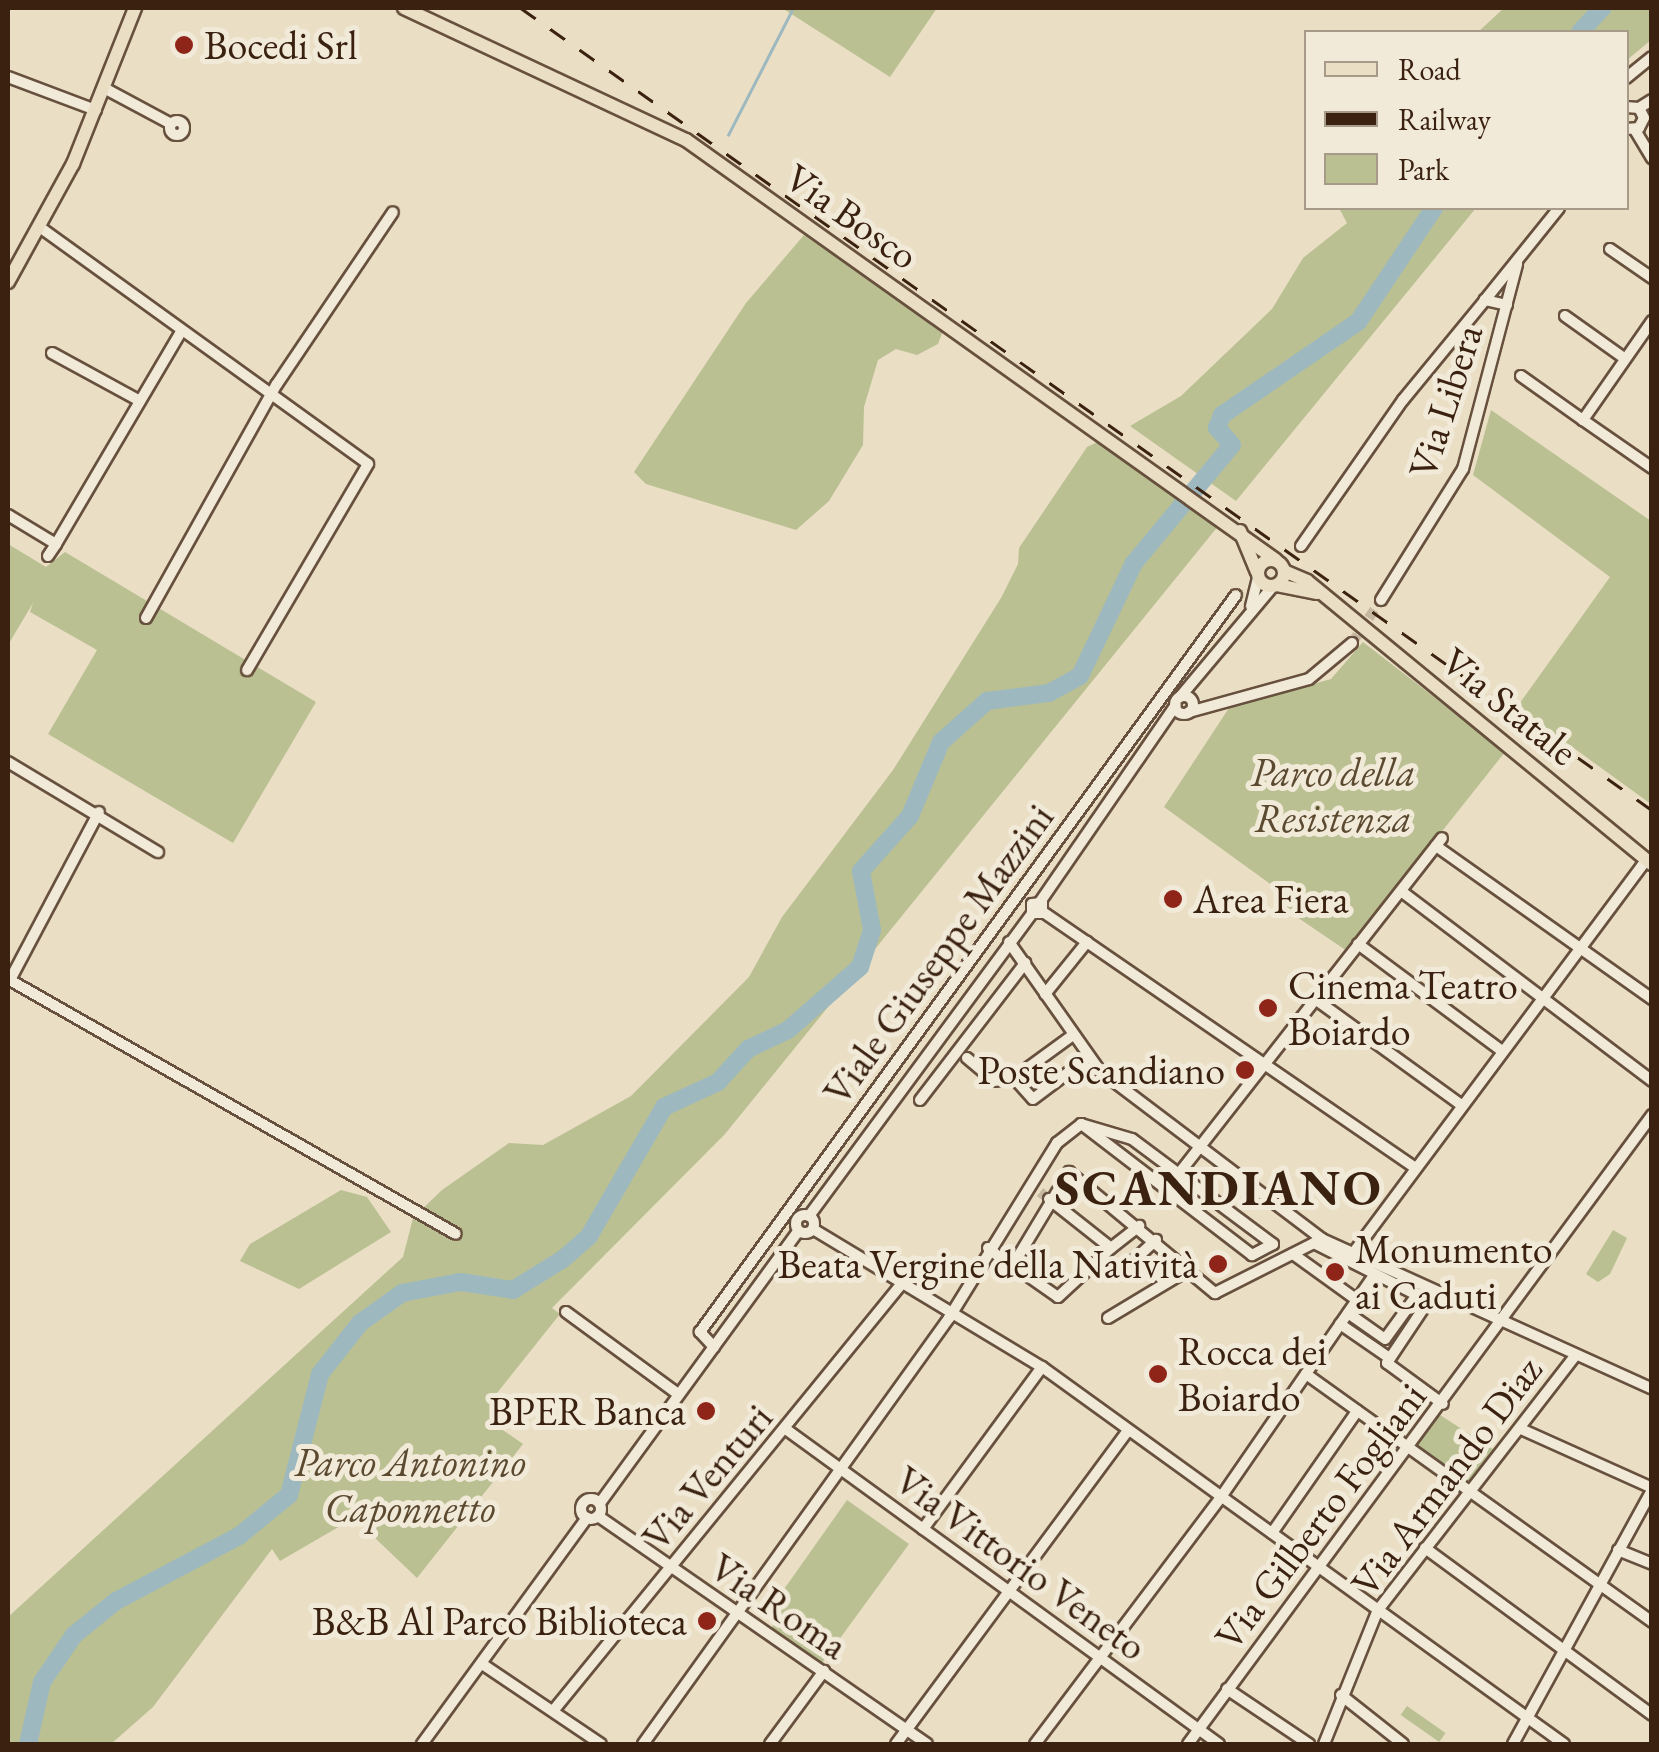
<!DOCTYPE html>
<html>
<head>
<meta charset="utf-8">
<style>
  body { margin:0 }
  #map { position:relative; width:1659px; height:1752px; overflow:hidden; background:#eadec5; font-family:"EB Garamond",serif }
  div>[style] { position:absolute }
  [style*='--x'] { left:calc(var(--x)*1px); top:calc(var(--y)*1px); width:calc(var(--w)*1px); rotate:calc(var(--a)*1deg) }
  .green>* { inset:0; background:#bac092; transform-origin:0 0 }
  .stream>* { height:2.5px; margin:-1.25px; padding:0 1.25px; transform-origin:1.25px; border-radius:1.25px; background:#9db9bf }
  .river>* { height:18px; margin:-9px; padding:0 9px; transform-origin:9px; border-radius:9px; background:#9db9bf }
  .minor-tunnel>* { height:10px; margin-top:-5px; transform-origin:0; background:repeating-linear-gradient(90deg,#c7b8a1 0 10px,transparent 0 15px) }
  .roads { filter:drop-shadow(2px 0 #67503d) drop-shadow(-2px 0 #67503d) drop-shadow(0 2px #67503d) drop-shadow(0 -2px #67503d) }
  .minor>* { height:10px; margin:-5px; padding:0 5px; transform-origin:5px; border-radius:5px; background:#f1ead9 }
  .minor>.ring { margin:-5px; padding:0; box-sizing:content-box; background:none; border:10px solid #f1ead9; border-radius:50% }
  .major>* { height:12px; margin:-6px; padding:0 6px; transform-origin:6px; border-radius:6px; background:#eadec5 }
  .major>.ring { margin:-6px; padding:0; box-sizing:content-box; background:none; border:12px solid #eadec5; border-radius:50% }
  .rail>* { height:2.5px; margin-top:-1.25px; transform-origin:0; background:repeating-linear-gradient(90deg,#3b2110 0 18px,transparent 0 36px) }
  .dots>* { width:28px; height:28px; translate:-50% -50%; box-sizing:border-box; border:5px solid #f1ead9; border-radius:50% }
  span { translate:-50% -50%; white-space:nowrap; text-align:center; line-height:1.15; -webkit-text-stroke:10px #f1ead9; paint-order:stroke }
  .poi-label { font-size:40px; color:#3b2110 }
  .left { translate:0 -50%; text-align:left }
  .right { translate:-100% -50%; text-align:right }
  .street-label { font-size:40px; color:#3b2110 }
  .park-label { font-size:40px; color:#5b4930; font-style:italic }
  .district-label { font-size:50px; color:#3b2110; font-weight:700; letter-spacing:2.5px }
  .frame { position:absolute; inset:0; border:10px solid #3b2110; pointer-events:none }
  .legend { position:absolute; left:1304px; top:30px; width:325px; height:180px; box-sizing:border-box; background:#f1ead9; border:2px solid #a89a89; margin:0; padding:12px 18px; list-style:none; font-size:30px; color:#3b2110 }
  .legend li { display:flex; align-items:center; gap:20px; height:50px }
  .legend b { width:50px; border:2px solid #a89a89 }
</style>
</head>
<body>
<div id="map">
  <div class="green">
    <i style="clip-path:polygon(782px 8px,937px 8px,890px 77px)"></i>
    <i style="clip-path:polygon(1504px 8px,1651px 8px,1651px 40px,1627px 60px,1626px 32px,1478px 32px)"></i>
    <i style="clip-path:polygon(1339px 208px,1476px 208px,1236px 501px,1130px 426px,1181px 396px,1272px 309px,1303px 258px,1347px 223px)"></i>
    <i style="clip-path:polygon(804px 235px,944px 328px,938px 344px,917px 355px,896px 349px,878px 360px,864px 407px,863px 445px,829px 501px,796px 530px,646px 484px,634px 472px,746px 303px)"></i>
    <i style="clip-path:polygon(1491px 410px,1651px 521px,1651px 804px,1517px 707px,1610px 577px,1473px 475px)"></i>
    <i style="clip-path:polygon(1102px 440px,1219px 525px,725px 1134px,552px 1308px,560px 1314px,489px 1403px,507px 1416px,500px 1428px,523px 1444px,417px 1578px,354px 1518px,280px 1561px,272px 1549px,153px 1707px,111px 1744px,8px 1744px,8px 1617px,403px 1257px,413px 1218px,442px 1190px,509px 1143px,543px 1145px,631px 1096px,749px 977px,782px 917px,893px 770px,1001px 598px,1018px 564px,1019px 548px,1087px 447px)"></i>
    <i style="clip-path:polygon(8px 544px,46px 567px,65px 552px,316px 702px,233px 843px,48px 734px,97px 650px,30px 612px,33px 603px,8px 645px)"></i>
    <i style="clip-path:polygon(1363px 642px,1505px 752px,1347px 951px,1285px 909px,1291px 899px,1164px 807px,1229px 708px,1331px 679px)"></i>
    <i style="clip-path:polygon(341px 1190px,367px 1197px,391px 1232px,299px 1289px,240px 1261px,250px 1244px)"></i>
    <i style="clip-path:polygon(1613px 1230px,1627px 1238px,1610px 1274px,1598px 1282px,1586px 1274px)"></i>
    <i style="left:1437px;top:1413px;width:70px;height:40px;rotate:33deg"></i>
    <i style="clip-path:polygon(847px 1500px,909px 1544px,822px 1663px,772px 1630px,775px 1602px)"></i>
    <i style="left:1407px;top:1706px;width:47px;height:11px;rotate:35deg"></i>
  </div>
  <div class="stream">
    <i style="--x:728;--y:135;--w:143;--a:-62.9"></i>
  </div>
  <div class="river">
    <i style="--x:1580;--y:32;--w:33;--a:-47"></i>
    <i style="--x:28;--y:1744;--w:64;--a:-77.3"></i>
    <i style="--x:42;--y:1682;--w:57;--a:-55.8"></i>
    <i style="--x:74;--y:1635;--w:54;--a:-39"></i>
    <i style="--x:116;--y:1601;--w:139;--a:-27.9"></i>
    <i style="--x:239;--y:1536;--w:65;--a:-39.4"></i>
    <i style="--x:289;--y:1495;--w:125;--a:-75.6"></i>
    <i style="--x:320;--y:1374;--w:65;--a:-51.9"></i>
    <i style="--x:360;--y:1323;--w:52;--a:-35.5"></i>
    <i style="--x:402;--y:1293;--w:60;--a:-10.6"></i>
    <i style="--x:461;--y:1282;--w:53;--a:8.7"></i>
    <i style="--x:513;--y:1290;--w:59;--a:-31.8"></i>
    <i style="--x:563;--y:1259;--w:35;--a:-41"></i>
    <i style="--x:589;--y:1236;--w:149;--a:-59.8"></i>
    <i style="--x:664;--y:1107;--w:60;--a:-24.8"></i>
    <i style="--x:718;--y:1082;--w:45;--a:-47.7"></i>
    <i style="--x:748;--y:1049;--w:44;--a:-25.4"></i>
    <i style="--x:788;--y:1030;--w:96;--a:-41.2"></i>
    <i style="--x:860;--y:967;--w:39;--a:-72"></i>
    <i style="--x:872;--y:930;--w:60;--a:-100.6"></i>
    <i style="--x:861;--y:871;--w:74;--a:-48.3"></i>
    <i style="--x:910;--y:816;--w:80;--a:-67.3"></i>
    <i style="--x:941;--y:742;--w:62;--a:-41.7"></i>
    <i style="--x:987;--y:701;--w:63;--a:-7.4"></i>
    <i style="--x:1049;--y:693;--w:35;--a:-29"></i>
    <i style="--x:1080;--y:676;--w:125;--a:-64.5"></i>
    <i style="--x:1134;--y:563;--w:153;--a:-50.3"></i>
    <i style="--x:1232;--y:445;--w:23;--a:-131"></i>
    <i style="--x:1217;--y:428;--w:14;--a:-69"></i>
    <i style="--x:1222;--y:415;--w:165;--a:-34.4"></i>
    <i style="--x:1358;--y:322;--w:137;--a:-56.3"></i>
  </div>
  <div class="minor-tunnel">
    <i style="--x:1352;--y:643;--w:52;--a:-56"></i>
    <i style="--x:1040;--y:1192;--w:11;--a:38"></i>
  </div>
  <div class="roads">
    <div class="minor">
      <i style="--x:8;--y:77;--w:94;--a:20.6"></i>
      <i style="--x:1626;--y:78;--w:33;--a:-39"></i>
      <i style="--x:104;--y:88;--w:76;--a:28.2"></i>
      <i style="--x:1626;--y:107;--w:13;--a:4"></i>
      <i style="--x:1639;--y:108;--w:11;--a:63"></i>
      <i style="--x:1644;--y:118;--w:11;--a:117"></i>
      <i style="--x:1639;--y:128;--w:13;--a:176"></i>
      <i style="--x:1639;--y:108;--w:15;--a:-32"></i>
      <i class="ring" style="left:170px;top:121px;width:4px;height:4px"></i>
      <i style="--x:1635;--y:130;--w:33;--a:59"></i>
      <i style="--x:41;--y:228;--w:403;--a:35.8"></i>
      <i style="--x:368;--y:464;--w:239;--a:120.4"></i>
      <i style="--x:1610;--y:249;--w:51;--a:34.6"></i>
      <i style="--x:1507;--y:305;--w:23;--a:-167"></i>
      <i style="--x:1485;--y:300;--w:118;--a:-51.2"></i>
      <i style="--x:1565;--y:316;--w:72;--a:35.4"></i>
      <i style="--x:1652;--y:321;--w:121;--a:124.9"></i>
      <i style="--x:1583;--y:420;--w:84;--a:34.8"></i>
      <i style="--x:52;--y:353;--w:100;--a:28.6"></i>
      <i style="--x:1521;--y:376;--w:76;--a:35.4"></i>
      <i style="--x:8;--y:515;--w:56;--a:31.1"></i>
      <i style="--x:56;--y:544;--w:248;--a:-59.5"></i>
      <i style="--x:1301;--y:546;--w:178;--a:-55.1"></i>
      <i style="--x:1403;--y:400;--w:129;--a:-50.6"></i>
      <i style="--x:48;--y:556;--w:14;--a:-56"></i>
      <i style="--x:1381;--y:600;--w:155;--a:-58"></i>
      <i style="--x:1463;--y:469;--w:212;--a:-75.2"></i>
      <i style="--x:1251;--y:606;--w:29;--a:-76"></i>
      <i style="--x:146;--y:618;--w:268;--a:-60.8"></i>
      <i style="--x:277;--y:384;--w:207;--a:-56"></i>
      <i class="ring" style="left:1175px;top:696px;width:8px;height:8px"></i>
      <i style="--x:1180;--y:697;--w:145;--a:-50"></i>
      <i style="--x:1189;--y:712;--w:124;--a:-15.4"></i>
      <i style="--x:1309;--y:679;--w:56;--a:-39.9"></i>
      <i style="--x:8;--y:762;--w:175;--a:31"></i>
      <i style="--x:1436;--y:846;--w:265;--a:35.3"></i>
      <i style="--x:1401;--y:891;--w:315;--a:37.1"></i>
      <i style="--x:1040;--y:902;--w:239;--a:-55.4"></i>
      <i style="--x:1043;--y:912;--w:450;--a:34.5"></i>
      <i style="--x:1009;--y:942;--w:158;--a:54.8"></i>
      <i style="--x:1100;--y:1071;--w:278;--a:37.1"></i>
      <i style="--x:1322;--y:1239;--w:362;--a:24.4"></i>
      <i style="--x:1358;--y:944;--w:179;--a:36.6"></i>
      <i style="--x:8;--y:979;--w:515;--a:29.65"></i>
      <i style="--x:10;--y:980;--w:190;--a:-62.1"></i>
      <i style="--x:1045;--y:994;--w:67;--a:-51.1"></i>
      <i style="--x:1315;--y:999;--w:179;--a:35.9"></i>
      <i style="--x:1073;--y:1035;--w:73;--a:143.9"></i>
      <i style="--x:1014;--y:1078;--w:28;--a:48"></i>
      <i style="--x:1033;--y:1099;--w:70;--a:-36.9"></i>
      <i style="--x:967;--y:1058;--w:35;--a:40"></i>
      <i style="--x:994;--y:1081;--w:20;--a:-9"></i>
      <i style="--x:920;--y:1100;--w:173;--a:-52.5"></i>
      <i style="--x:1081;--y:1124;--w:53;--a:16.4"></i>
      <i style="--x:1132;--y:1139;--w:176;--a:36.7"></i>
      <i style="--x:1273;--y:1244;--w:24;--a:152"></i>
      <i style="--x:1252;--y:1255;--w:215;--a:-142.5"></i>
      <i style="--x:1166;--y:1190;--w:447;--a:-51.9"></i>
      <i class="ring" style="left:796px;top:1215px;width:8px;height:8px"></i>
      <i style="--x:809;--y:1216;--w:376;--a:-53.6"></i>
      <i style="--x:1032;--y:913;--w:9;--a:-90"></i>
      <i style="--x:1032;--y:904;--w:10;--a:-6"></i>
      <i style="--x:1042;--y:903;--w:10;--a:90"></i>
      <i style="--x:1042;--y:913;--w:10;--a:180"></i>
      <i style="--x:813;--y:1229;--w:267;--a:31.1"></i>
      <i style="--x:1042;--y:1367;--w:644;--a:35.84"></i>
      <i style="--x:1314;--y:1243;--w:115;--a:26.8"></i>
      <i style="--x:1417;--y:1295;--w:54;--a:126"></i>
      <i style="--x:1385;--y:1339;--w:45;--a:-144.9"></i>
      <i style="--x:988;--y:1248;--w:16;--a:38"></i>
      <i style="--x:1111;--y:1248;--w:36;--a:-38"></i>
      <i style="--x:1293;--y:1254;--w:79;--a:35.7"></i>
      <i style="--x:1351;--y:1256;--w:494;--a:-53.3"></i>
      <i style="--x:1008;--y:1262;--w:61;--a:35"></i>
      <i style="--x:1058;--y:1297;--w:72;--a:-42.8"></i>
      <i style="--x:1111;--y:1248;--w:79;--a:-141.7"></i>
      <i style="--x:1013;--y:1265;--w:109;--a:-58.9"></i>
      <i style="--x:1069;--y:1172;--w:190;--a:39.7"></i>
      <i style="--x:1215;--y:1293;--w:120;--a:-26.8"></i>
      <i style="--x:1129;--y:1265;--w:37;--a:-43"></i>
      <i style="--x:1433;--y:1294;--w:83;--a:123.7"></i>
      <i style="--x:1387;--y:1363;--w:69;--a:36.2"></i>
      <i style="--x:566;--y:1312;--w:139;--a:36.2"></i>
      <i style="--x:1108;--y:1318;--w:93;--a:-31"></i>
      <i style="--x:1340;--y:1324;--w:58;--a:34.5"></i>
      <i style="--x:714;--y:1347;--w:21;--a:-133"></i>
      <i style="--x:700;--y:1332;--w:911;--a:-53.97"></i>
      <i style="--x:1306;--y:1374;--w:426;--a:35.6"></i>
      <i style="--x:1521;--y:1429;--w:144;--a:24.2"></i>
      <i style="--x:787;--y:1430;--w:534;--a:36.01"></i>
      <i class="ring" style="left:581px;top:1499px;width:10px;height:10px"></i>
      <i style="--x:600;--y:1503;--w:336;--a:-53.9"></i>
      <i style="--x:598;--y:1516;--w:400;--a:34.7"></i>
      <i style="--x:923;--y:1529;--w:201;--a:-53.7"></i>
      <i style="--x:1272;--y:1533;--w:149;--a:-55.1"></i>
      <i style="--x:1425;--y:1548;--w:282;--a:36.3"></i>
      <i style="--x:1618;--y:1550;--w:37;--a:22"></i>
      <i style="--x:482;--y:1664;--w:143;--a:33.9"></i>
      <i style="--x:1227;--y:1689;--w:99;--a:33.9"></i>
      <i style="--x:1341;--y:1695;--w:79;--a:38.3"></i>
      <i style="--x:553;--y:1711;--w:555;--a:-50.78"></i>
      <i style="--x:422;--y:1744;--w:280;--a:-53.9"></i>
      <i style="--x:643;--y:1744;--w:525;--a:-54.31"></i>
      <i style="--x:949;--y:1318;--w:206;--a:-58.3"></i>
      <i style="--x:1057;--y:1143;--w:31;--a:-38"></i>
      <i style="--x:770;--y:1744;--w:91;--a:-53.5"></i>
      <i style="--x:896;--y:1744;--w:390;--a:-53.5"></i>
      <i style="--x:1035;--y:1744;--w:309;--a:-53"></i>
      <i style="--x:1221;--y:1497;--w:270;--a:-55.4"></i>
      <i style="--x:1188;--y:1744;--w:782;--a:-53.58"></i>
      <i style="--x:1324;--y:1744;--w:144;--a:-68.1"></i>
      <i style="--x:1378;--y:1610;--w:320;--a:-52.2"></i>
      <i style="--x:1513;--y:1744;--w:290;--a:-61.3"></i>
    </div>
    <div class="major">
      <i style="--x:404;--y:8;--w:311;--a:25.1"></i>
      <i style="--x:686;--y:140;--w:724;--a:35.45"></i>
      <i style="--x:8;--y:282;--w:135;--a:-61.2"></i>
      <i style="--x:73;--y:164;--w:168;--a:-68.3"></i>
      <i style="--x:1240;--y:531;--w:44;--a:67.5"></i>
      <i class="ring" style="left:1258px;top:560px;width:14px;height:14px"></i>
      <i style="--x:1284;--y:571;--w:25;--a:23"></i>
      <i style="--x:1307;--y:581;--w:446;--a:39.4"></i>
      <i style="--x:1277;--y:585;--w:41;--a:11.3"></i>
    </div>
  </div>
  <div class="rail">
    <i style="--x:521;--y:8;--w:1386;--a:35.34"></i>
  </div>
  <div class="dots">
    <i style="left:184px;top:45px;background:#8f2418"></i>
    <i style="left:1173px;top:899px;background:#8f2418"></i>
    <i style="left:1268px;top:1008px;background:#8f2418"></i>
    <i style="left:1245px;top:1070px;background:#8f2418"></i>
    <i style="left:1218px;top:1264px;background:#8f2418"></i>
    <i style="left:1335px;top:1272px;background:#8f2418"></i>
    <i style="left:1158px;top:1374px;background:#8f2418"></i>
    <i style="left:706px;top:1411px;background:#8f2418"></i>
    <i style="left:707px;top:1621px;background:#8f2418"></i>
  </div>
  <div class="poi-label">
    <span class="left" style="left:204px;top:45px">Bocedi Srl</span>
    <span class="left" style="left:1193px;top:899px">Area Fiera</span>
    <span class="left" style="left:1288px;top:1008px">Cinema Teatro<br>Boiardo</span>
    <span class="right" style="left:1225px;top:1070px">Poste Scandiano</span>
    <span class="left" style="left:1355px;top:1272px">Monumento<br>ai Caduti</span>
    <span class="right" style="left:1198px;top:1264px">Beata Vergine della Natività</span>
    <span class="left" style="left:1178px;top:1374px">Rocca dei<br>Boiardo</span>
    <span class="right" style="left:686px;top:1411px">BPER Banca</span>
    <span class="right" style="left:687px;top:1621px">B&amp;B Al Parco Biblioteca</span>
  </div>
  <div class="street-label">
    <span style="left:852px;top:216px;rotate:35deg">Via Bosco</span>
    <span style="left:1445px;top:401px;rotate:-72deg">Via Libera</span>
    <span style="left:1510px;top:706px;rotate:39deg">Via Statale</span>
    <span style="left:938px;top:954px;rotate:-54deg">Viale Giuseppe Mazzini</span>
    <span style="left:1446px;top:1476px;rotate:-53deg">Via Armando Diaz</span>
    <span style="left:707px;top:1477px;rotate:-50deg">Via Venturi</span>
    <span style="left:1320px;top:1516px;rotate:-53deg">Via Gilberto Fogliani</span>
    <span style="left:1021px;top:1563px;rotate:36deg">Via Vittorio Veneto</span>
    <span style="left:779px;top:1606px;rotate:34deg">Via Roma</span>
  </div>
  <div class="park-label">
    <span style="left:1333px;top:795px">Parco della<br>Resistenza</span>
    <span style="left:410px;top:1485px">Parco Antonino<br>Caponnetto</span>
  </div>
  <div class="district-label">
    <span style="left:1219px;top:1188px">SCANDIANO</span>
  </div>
  <div class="frame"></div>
  <ul class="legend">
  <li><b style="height:12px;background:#eadec5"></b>Road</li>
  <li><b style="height:12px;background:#3b2110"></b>Railway</li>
  <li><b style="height:28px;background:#bac092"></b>Park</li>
  </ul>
</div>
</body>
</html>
